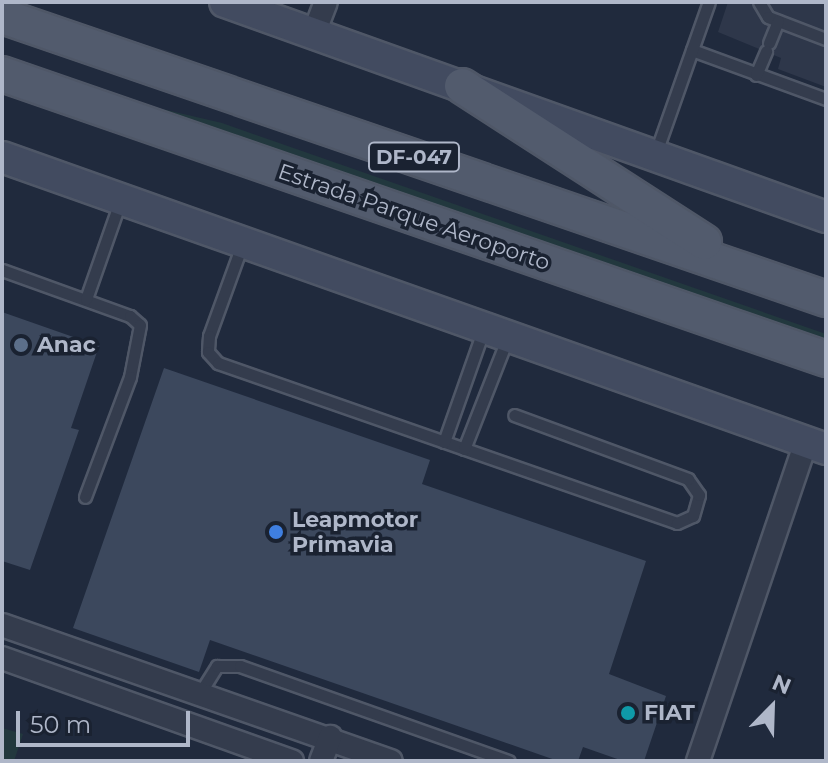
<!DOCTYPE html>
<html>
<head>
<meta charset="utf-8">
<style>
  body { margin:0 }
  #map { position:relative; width:828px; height:763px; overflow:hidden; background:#202a3d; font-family:Montserrat,sans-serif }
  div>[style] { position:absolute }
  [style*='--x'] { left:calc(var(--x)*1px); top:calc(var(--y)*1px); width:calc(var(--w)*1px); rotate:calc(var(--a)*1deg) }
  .airport>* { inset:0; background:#2e374a }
  .green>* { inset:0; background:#22383e }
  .building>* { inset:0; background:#3c485d }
  .roads { filter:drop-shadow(2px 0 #4f5767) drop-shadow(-2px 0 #4f5767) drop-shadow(0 2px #4f5767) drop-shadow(0 -2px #4f5767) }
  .lane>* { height:11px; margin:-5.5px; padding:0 5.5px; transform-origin:5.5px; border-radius:5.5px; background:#343c4d }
  .street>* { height:22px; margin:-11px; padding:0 11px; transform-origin:11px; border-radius:11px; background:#343c4d }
  .secondary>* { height:30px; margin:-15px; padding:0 15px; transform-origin:15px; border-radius:15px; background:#424b60 }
  .primary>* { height:34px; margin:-17px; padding:0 17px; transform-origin:17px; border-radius:17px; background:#525b6d }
  .dots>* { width:22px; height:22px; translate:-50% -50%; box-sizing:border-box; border:4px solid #1a2231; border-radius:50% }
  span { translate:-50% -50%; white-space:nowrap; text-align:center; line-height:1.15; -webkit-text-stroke:7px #1a2231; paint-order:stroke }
  .shield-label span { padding:2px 6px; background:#1a2231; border:2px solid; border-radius:6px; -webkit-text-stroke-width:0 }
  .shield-label { font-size:20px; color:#afb7c9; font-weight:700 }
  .street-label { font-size:22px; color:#afb7c9 }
  .poi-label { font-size:22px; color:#afb7c9; font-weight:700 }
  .left { translate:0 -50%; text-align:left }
  .frame { position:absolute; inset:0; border:4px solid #afb7c9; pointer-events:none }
  .north { position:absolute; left:732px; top:667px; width:80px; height:80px; -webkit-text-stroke:6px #1a2231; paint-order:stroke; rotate:23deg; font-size:22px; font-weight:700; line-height:32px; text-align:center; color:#afb7c9 }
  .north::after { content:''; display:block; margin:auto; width:28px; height:36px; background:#afb7c9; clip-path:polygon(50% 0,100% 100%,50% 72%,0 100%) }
  .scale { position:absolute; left:16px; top:711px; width:174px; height:36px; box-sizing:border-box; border:4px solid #afb7c9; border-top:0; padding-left:10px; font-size:24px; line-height:28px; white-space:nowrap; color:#afb7c9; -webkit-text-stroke:6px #1a2231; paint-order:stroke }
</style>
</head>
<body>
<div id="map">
  <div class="airport">
    <i style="clip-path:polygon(728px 2px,826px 2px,826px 87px,778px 69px,781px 58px,718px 32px)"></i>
  </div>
  <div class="green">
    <i style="clip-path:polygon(115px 98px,222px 123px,826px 334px,826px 344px)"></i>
    <i style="clip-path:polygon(2px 728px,23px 734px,14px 761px,2px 761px)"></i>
  </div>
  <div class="building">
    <i style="clip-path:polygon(2px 312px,99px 346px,71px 428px,79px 430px,30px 570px,2px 561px)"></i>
    <i style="clip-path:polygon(164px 368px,430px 460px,422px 484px,646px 561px,609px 674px,666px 696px,644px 761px,623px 761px,583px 747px,578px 761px,558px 761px,210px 640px,199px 672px,73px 628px)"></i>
  </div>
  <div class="roads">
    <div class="lane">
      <i style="--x:759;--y:2;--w:17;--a:59"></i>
      <i style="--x:768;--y:17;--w:62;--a:20.8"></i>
      <i style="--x:769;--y:43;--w:24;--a:-68"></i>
      <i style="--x:692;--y:50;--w:143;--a:20.1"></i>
      <i style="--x:756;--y:75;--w:26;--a:-67"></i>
      <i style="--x:655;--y:155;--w:162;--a:-70.6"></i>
      <i style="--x:242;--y:245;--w:97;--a:109.9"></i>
      <i style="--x:209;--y:336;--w:16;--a:94"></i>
      <i style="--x:208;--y:352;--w:15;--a:48"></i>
      <i style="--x:218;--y:363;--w:486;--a:19.2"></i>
      <i style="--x:677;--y:523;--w:17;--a:-24"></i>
      <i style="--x:693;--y:516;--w:22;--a:-74"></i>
      <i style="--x:699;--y:495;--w:19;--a:-125"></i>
      <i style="--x:688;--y:479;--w:185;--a:-159.8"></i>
      <i style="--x:2;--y:270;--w:136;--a:19.8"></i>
      <i style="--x:130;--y:316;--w:13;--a:42"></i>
      <i style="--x:140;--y:325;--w:53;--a:100.9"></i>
      <i style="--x:130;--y:377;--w:128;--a:110.6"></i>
      <i style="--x:86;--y:299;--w:103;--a:-70.7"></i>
      <i style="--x:444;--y:442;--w:118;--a:-70.6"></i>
      <i style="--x:464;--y:449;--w:118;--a:-68.6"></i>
      <i style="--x:200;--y:693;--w:32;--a:-58"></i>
      <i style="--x:217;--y:666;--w:23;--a:0"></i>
      <i style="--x:240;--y:666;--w:285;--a:19.5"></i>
    </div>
    <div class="street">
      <i style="--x:314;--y:33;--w:33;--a:-69"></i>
      <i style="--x:2;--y:625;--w:412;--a:19.3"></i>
      <i style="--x:2;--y:658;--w:308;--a:19.6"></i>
      <i style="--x:321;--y:761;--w:26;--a:-69"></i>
      <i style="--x:698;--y:761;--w:337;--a:-71.3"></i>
    </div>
    <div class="secondary">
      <i style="--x:225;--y:2;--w:638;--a:19.68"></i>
      <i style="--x:2;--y:157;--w:874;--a:19.51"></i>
    </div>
    <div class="primary">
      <i style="--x:2;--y:16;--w:871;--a:18.95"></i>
      <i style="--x:2;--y:74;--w:872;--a:19.08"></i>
      <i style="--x:462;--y:86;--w:288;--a:32.8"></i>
    </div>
  </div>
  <div class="dots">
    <i style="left:21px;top:345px;background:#5c6f8a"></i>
    <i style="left:276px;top:532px;background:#3f7fe0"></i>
    <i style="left:628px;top:713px;background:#0f9aa8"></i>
  </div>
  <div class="shield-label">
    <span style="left:414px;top:157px">DF-047</span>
  </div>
  <div class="street-label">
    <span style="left:414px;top:217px;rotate:19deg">Estrada Parque Aeroporto</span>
  </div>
  <div class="poi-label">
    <span class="left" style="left:37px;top:345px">Anac</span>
    <span class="left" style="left:292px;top:532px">Leapmotor<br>Primavia</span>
    <span class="left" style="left:644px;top:713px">FIAT</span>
  </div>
  <div class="frame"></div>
  <div class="north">N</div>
  <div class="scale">50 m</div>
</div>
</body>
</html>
